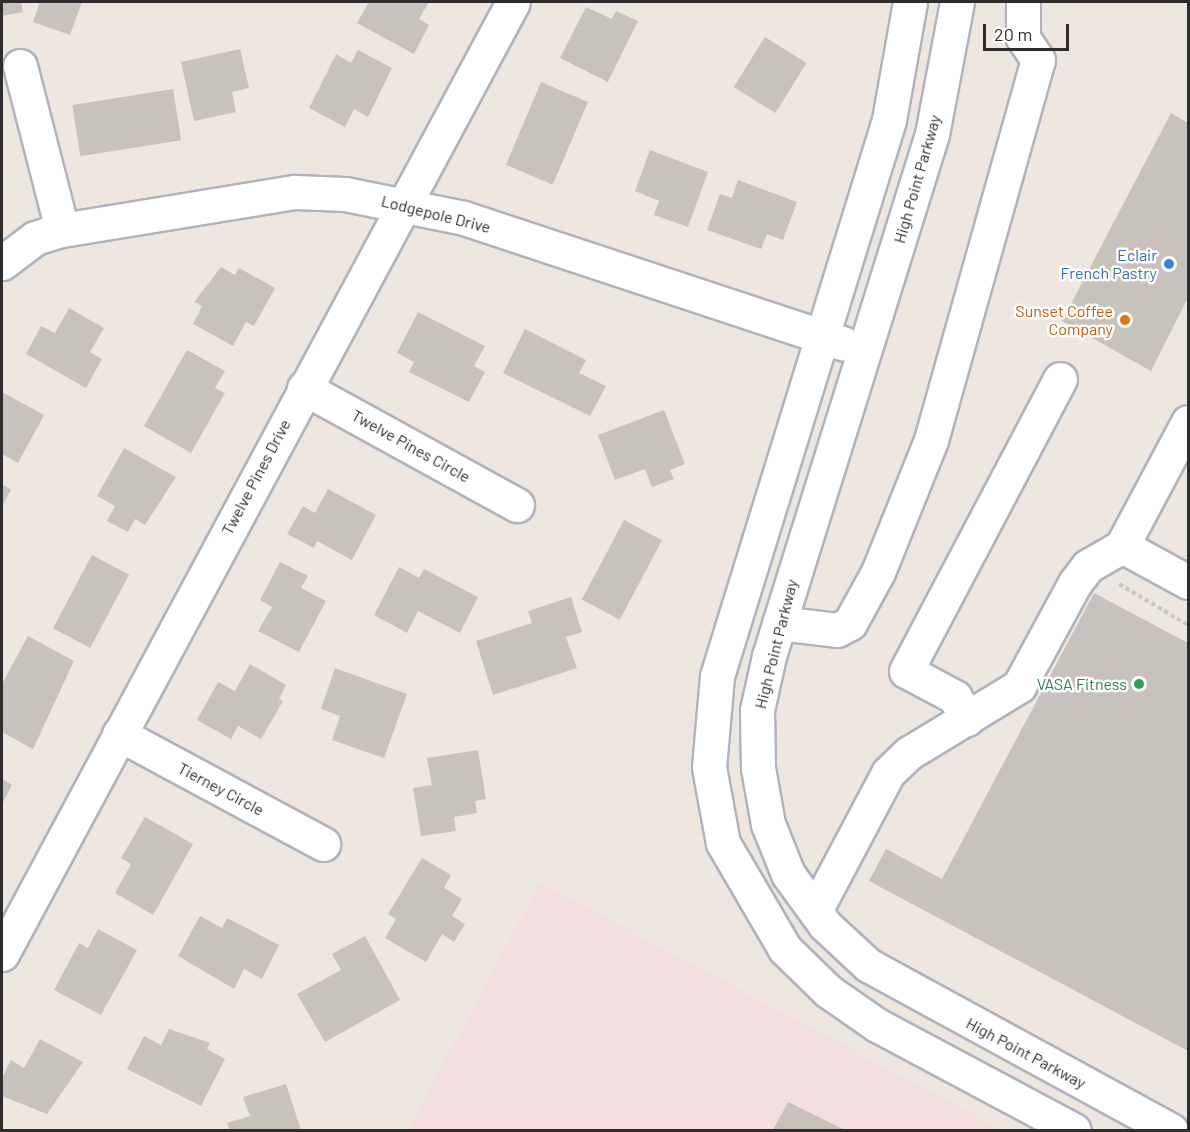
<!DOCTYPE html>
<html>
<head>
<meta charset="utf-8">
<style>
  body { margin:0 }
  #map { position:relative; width:1190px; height:1132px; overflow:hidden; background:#eee7e0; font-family:Barlow,sans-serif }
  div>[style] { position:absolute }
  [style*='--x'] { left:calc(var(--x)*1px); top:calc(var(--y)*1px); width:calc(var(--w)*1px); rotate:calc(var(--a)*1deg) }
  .medical>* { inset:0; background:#f4dee0 }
  .building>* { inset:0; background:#c7c2bb; transform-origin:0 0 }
  .path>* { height:4px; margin-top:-2px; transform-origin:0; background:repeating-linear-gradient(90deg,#c8c8c8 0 4.5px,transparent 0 7.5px) }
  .roads { filter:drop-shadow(2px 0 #b0b3bd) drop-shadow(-2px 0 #b0b3bd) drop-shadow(0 2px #b0b3bd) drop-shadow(0 -2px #b0b3bd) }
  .minor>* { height:33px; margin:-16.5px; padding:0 16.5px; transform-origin:16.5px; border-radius:16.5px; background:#fff }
  .dots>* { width:16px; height:16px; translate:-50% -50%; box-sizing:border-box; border:3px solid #fff; border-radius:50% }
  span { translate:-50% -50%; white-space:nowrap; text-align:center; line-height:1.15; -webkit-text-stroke:5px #fff; paint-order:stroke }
  .street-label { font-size:16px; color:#2d2d2d }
  .shop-label { font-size:16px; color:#366cbe }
  .right { translate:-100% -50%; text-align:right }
  .food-label { font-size:16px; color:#c56008 }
  .leisure-label { font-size:16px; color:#27864d }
  .frame { position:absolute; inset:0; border:3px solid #2d2d2d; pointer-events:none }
  .scale { position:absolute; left:983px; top:24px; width:86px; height:27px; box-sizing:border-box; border:3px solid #2d2d2d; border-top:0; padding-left:8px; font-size:18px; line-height:21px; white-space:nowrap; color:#2d2d2d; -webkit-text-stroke:4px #fff; paint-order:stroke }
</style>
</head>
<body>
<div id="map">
  <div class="medical">
    <i style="clip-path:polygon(540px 883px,1002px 1130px,408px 1130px)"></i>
  </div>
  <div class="building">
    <i style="clip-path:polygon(2px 2px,21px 2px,23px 12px,2px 16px)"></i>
    <i style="clip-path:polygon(40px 2px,82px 2px,70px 35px,33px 22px)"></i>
    <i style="clip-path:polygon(369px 2px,429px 2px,419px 19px,429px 25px,414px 54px,357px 23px)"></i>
    <i style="clip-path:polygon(586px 7px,612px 19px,616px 11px,638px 21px,608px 82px,560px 58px)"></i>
    <i style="left:765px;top:37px;width:49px;height:59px;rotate:32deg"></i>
    <i style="clip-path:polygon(240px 49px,249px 88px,232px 92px,236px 112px,194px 121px,181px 62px)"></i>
    <i style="clip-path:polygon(358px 50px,392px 68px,368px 117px,354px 109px,345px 127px,309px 108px,336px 54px,351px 63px)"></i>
    <i style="left:541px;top:82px;width:51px;height:90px;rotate:23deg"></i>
    <i style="left:173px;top:89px;width:52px;height:102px;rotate:81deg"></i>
    <i style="clip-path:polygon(1171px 113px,1188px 123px,1188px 298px,1151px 371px,1062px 321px)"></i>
    <i style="clip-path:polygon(650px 150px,708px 172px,688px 227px,654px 215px,659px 201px,635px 191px)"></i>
    <i style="clip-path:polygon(738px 180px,797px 202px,783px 240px,767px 234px,761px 249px,707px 230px,720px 194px,732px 198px)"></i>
    <i style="clip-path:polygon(221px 267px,235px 275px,239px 268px,275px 288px,254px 326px,246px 322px,233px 346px,193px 324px,202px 306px,194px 302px)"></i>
    <i style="clip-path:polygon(69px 308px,104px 328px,90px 352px,102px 359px,86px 388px,26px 354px,41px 326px,55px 333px)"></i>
    <i style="clip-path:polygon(418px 312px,485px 346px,474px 366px,485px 372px,469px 402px,409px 372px,414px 362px,397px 353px)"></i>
    <i style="clip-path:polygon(525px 329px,586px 360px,579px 373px,606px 386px,590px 416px,503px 373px)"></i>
    <i style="clip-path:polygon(187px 350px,225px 371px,215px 388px,225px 393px,191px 453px,144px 426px)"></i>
    <i style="clip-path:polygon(2px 392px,44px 415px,18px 463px,2px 454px)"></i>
    <i style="clip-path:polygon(664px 410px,685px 464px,670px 470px,674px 479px,652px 487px,645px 469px,615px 480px,598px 435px)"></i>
    <i style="clip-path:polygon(124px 448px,176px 477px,145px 525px,135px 519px,128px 532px,107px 521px,115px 506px,97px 496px)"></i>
    <i style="clip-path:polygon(2px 484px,11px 490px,2px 506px)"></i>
    <i style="clip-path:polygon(328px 489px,376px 515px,352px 560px,317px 541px,314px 548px,287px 534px,303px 506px,315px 513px)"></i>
    <i style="left:624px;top:520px;width:43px;height:90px;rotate:28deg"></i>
    <i style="left:92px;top:555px;width:42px;height:83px;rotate:28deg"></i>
    <i style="clip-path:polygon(280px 562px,308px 576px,301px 588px,326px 601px,299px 652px,258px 631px,272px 607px,260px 600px)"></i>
    <i style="clip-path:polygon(399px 567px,419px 578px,424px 569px,478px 597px,460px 633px,418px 611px,407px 633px,374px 615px)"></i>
    <i style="clip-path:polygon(1094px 593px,1188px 643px,1188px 1051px,869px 881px,886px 849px,942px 879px)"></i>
    <i style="clip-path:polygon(571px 597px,582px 632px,566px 637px,577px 668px,493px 695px,476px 641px,532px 623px,528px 611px)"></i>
    <i style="clip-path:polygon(28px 636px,74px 661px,33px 749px,2px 732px,2px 684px)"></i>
    <i style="clip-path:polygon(250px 664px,286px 685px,279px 699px,283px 701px,261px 739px,238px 726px,231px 739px,197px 720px,218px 682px,235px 691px)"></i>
    <i style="clip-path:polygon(335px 668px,407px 694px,384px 758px,332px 740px,340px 716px,321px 709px)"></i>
    <i style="clip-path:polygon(478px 750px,486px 799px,475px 801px,477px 813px,454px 817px,456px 831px,421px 836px,413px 788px,432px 785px,427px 758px)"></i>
    <i style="clip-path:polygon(2px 779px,12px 785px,2px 804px)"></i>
    <i style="clip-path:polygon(145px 817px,193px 844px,153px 915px,115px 893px,131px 864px,121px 858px)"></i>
    <i style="clip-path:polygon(422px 858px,451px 875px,444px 888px,462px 899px,452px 916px,465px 924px,454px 942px,442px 934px,426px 962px,385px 938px,396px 919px,388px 914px)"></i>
    <i style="clip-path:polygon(200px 916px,222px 928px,227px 918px,279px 945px,262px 979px,244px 969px,234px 989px,178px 956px)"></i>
    <i style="clip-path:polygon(98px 929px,137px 950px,101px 1015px,54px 990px,79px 943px,88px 948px)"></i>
    <i style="clip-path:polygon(365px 936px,400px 1000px,325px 1042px,297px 994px,341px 970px,332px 954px)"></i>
    <i style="clip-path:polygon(169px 1029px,210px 1043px,207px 1049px,225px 1059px,201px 1106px,127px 1069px,144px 1036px,161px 1045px)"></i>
    <i style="clip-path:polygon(40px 1039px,83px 1062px,47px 1114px,2px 1096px,2px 1078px,11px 1060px,24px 1068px)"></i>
    <i style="clip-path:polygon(286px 1084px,301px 1130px,230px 1130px,227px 1123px,250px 1116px,243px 1097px)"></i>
    <i style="clip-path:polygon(788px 1102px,845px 1130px,773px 1130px)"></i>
  </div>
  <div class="path">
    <i style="--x:1119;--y:584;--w:80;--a:30.7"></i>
  </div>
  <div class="roads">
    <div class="minor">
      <i style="--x:910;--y:2;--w:120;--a:100.1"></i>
      <i style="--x:889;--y:120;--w:582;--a:107.19"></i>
      <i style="--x:717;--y:676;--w:91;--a:95"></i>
      <i style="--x:709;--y:767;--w:77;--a:79.6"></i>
      <i style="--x:723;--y:843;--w:123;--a:59.7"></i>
      <i style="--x:785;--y:949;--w:60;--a:44.3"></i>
      <i style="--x:828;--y:991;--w:60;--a:34.8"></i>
      <i style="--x:877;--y:1025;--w:223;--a:28.1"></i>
      <i style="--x:957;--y:2;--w:134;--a:100.7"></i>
      <i style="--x:932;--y:134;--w:547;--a:107.34"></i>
      <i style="--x:769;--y:656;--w:55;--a:102.5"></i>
      <i style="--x:757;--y:710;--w:58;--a:89"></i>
      <i style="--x:758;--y:768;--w:57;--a:79.9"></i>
      <i style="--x:768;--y:824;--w:54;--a:68.2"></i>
      <i style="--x:788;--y:874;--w:63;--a:54"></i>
      <i style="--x:825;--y:925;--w:59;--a:42.9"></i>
      <i style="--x:868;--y:965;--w:345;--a:28.6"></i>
      <i style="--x:20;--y:66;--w:169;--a:75.6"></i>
      <i style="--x:2;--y:263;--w:41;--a:-37.1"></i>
      <i style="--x:35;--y:238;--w:28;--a:-17"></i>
      <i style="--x:62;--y:230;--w:236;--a:-9.3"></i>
      <i style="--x:295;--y:192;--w:50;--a:2.3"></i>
      <i style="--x:345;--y:194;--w:121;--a:11.4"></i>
      <i style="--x:464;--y:218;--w:399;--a:18.3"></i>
      <i style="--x:304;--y:388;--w:243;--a:28.8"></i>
      <i style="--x:1188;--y:422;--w:140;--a:118"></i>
      <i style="--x:1122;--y:546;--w:75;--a:28.6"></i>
      <i style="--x:779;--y:623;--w:58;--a:6.9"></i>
      <i style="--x:837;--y:630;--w:15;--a:-28"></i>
      <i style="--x:850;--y:623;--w:58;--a:-61.2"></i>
      <i style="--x:878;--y:572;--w:142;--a:-68.1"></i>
      <i style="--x:931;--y:440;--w:395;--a:-74.3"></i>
      <i style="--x:1038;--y:60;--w:27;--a:-124"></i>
      <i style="--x:1023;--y:38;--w:36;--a:-90"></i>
      <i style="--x:967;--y:719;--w:25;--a:-119"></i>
      <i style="--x:955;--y:697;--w:55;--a:-152"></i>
      <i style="--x:906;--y:671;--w:330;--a:-62.2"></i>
      <i style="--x:119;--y:734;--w:232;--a:28.3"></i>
      <i style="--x:815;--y:911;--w:156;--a:-62.1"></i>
      <i style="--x:888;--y:773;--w:29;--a:-44"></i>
      <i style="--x:909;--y:753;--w:129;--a:-31.3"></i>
      <i style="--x:1019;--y:686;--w:117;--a:-61.5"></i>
      <i style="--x:1075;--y:583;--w:21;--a:-53"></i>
      <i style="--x:1088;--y:566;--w:39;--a:-30"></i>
      <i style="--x:2;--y:954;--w:1080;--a:-61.77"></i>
    </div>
  </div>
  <div class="dots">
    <i style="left:1169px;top:264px;background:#3f7fe0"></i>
    <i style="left:1125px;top:320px;background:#e8710a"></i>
    <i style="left:1139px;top:684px;background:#2e9e5b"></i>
  </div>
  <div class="street-label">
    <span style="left:917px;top:179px;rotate:-74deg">High Point Parkway</span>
    <span style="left:436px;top:214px;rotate:14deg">Lodgepole Drive</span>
    <span style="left:411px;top:446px;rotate:29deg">Twelve Pines Circle</span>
    <span style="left:256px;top:477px;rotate:-62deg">Twelve Pines Drive</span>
    <span style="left:776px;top:644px;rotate:-76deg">High Point Parkway</span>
    <span style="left:221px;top:789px;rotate:28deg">Tierney Circle</span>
    <span style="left:1026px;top:1053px;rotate:28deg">High Point Parkway</span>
  </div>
  <div class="shop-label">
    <span class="right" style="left:1157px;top:264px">Eclair<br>French Pastry</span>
  </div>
  <div class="food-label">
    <span class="right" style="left:1113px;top:320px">Sunset Coffee<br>Company</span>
  </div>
  <div class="leisure-label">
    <span class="right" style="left:1127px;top:684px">VASA Fitness</span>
  </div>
  <div class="frame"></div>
  <div class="scale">20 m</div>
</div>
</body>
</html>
